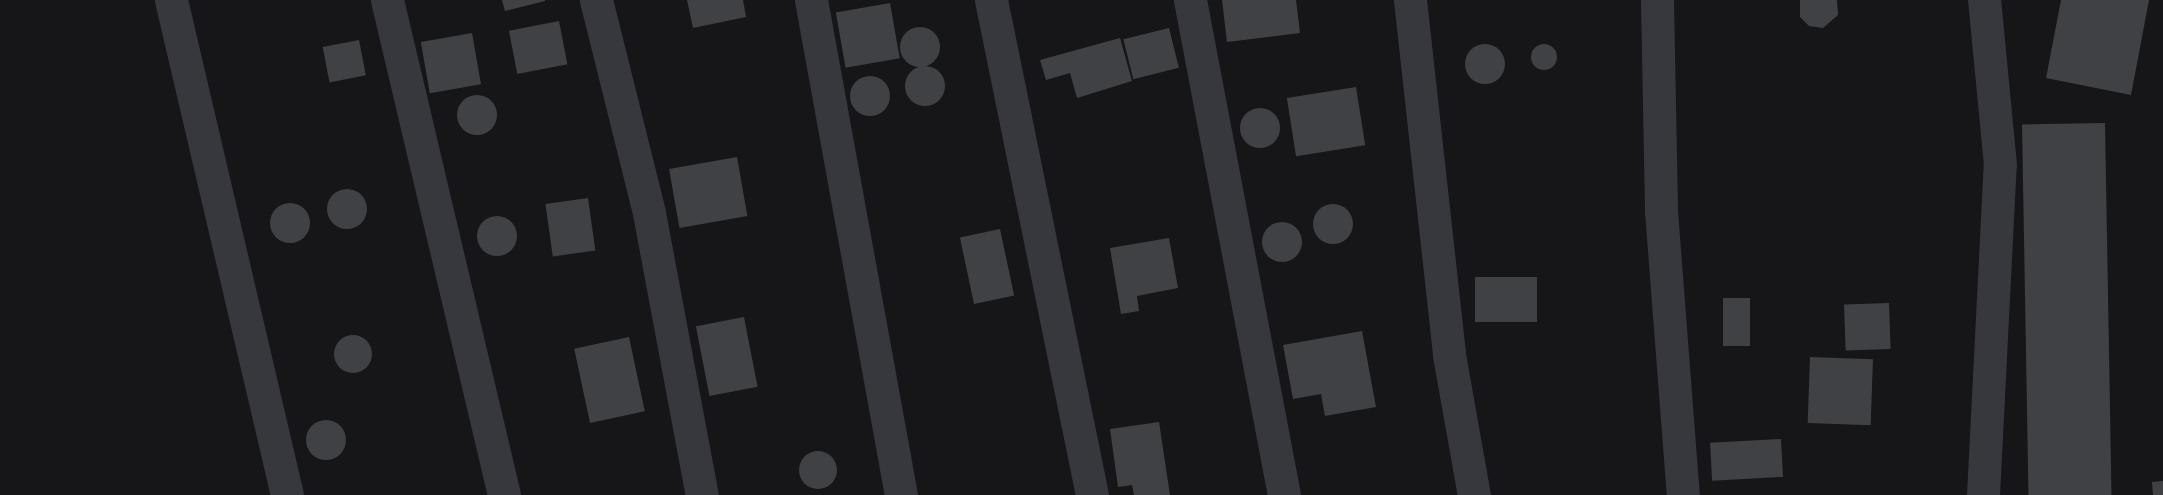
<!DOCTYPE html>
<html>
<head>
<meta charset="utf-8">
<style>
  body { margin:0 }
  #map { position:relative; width:2163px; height:495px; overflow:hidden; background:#161618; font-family:Lato,sans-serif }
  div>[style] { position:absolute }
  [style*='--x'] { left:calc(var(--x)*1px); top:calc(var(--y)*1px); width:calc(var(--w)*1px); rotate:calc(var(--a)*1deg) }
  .building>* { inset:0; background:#404145; transform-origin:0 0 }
  .round { border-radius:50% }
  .minor>* { height:33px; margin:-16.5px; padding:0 16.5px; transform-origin:16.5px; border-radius:16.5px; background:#37383d }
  span { translate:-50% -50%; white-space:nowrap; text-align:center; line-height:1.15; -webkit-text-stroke:4.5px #111113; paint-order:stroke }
</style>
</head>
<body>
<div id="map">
  <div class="building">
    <i style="clip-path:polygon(502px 0,545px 0,545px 1px,505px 11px)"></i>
    <i style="clip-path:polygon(687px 0,743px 0,746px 17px,693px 28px)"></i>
    <i style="clip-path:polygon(1222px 0,1296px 0,1300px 33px,1227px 42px)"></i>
    <i style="clip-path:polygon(1800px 0,1837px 0,1838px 15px,1823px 28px,1809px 26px,1800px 17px)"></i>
    <i style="clip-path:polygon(2061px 0,2149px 0,2131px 95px,2046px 78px)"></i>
    <i style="left:890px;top:3px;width:56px;height:55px;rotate:80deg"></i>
    <i style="left:559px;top:21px;width:44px;height:51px;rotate:79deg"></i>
    <i class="round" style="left:900px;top:27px;width:40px;height:40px"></i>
    <i style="left:1169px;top:28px;width:41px;height:47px;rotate:76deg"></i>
    <i style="left:472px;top:33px;width:52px;height:52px;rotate:80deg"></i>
    <i style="clip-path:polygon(1120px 38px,1132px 81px,1077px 98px,1070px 73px,1046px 80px,1040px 60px)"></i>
    <i style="left:359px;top:40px;width:36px;height:37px;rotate:79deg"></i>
    <i class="round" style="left:1531px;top:44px;width:26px;height:26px"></i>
    <i class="round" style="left:1465px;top:44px;width:40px;height:40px"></i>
    <i class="round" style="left:905px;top:66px;width:40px;height:40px"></i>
    <i class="round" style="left:850px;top:76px;width:40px;height:40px"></i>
    <i style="left:1356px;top:87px;width:59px;height:70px;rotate:81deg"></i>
    <i class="round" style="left:457px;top:95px;width:40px;height:40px"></i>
    <i class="round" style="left:1240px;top:108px;width:40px;height:40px"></i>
    <i style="left:2105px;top:123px;width:372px;height:83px;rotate:89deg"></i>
    <i style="left:737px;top:157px;width:60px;height:69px;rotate:80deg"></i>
    <i class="round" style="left:327px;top:189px;width:40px;height:40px"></i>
    <i style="left:588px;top:198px;width:53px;height:43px;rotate:82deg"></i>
    <i class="round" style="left:270px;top:203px;width:40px;height:40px"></i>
    <i class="round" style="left:1313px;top:204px;width:40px;height:40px"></i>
    <i class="round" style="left:477px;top:216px;width:40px;height:40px"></i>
    <i class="round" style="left:1262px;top:222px;width:40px;height:40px"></i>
    <i style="left:1000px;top:229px;width:68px;height:41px;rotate:78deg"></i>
    <i style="clip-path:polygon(1169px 238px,1178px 288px,1137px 296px,1139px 311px,1121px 314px,1110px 248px)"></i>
    <i style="left:1475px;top:277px;width:62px;height:45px"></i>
    <i style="left:1723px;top:298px;width:27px;height:48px"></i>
    <i style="left:1889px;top:303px;width:46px;height:45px;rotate:88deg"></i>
    <i style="left:744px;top:317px;width:71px;height:49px;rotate:79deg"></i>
    <i style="clip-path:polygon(1362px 331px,1376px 407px,1325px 416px,1321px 394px,1293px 399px,1283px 345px)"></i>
    <i class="round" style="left:334px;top:335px;width:38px;height:38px"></i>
    <i style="left:629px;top:337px;width:76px;height:56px;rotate:78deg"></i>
    <i style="left:1810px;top:357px;width:63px;height:66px;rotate:2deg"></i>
    <i class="round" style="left:306px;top:420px;width:40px;height:40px"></i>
    <i style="clip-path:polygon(1159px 422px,1170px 495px,1134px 495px,1132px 485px,1118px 487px,1110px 429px)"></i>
    <i style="left:1781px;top:439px;width:38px;height:71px;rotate:87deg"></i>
    <i class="round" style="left:799px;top:451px;width:38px;height:38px"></i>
    <i style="clip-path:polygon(2163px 481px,2163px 495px,2153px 495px,2152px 482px)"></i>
  </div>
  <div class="minor">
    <i style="--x:171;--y:0;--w:508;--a:76.81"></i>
    <i style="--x:387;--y:0;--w:509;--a:76.7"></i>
    <i style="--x:596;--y:0;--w:219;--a:76"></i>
    <i style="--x:649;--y:213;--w:287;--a:79.4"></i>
    <i style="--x:811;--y:0;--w:503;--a:79.7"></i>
    <i style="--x:991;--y:0;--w:505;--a:78.47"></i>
    <i style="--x:1190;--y:0;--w:504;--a:79.25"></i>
    <i style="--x:1410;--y:0;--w:357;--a:83.7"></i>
    <i style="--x:1449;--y:355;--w:142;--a:79.9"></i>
    <i style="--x:1657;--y:0;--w:211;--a:88.9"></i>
    <i style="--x:1661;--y:211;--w:285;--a:85.6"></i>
    <i style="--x:1983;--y:495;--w:330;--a:-87.1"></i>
    <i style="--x:2000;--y:165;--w:166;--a:-95.5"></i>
  </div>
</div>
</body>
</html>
